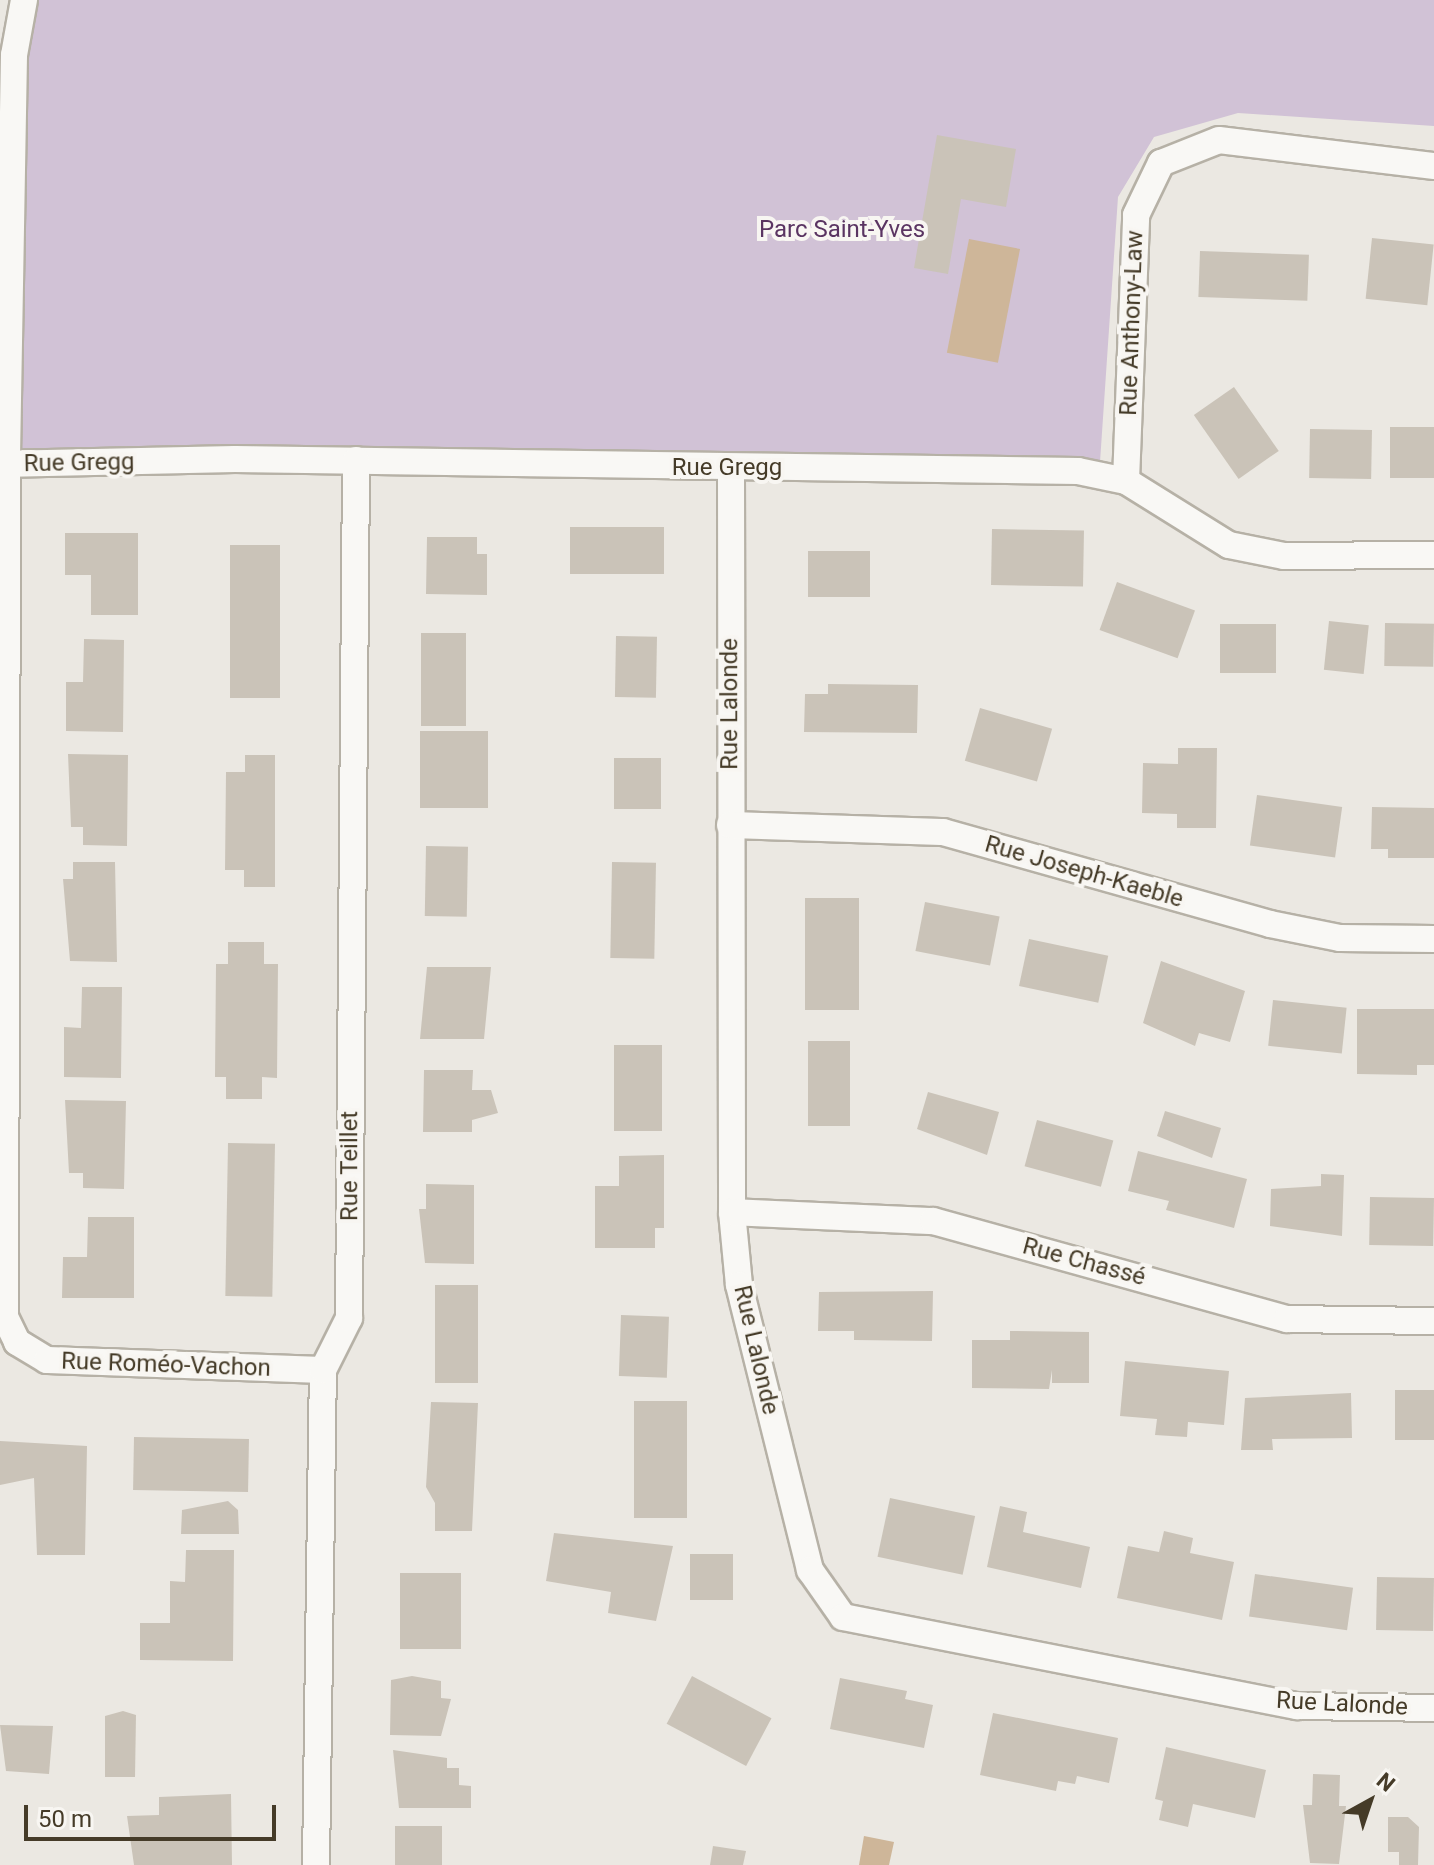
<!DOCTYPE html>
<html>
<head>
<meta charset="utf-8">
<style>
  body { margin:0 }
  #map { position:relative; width:1434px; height:1865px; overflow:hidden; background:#ebe8e2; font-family:Roboto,sans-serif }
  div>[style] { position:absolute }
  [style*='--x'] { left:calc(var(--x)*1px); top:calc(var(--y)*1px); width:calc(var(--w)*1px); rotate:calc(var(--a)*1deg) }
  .green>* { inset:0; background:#d1c2d6 }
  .water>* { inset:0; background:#ceb699; transform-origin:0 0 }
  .building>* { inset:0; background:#cac3b8; transform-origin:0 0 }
  .roads { filter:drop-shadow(2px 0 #b6b1a6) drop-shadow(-2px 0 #b6b1a6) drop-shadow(0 2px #b6b1a6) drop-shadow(0 -2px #b6b1a6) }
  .minor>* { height:26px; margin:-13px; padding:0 13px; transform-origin:13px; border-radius:13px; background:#f9f8f5 }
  span { translate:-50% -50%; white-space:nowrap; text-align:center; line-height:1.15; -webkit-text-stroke:8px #f8f6f2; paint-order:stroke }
  .park-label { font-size:24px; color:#5a3462 }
  .street-label { font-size:24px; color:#453b28 }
  .north { position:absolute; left:1330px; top:1761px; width:80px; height:80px; -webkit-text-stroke:6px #f8f6f2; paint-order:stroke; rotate:40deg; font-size:22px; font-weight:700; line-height:32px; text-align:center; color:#453b28 }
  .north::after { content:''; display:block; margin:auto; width:28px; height:36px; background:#453b28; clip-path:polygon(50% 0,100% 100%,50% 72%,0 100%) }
  .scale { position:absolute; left:24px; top:1805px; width:252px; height:36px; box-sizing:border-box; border:4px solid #453b28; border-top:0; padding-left:10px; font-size:24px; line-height:28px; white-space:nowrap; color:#453b28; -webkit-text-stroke:6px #f8f6f2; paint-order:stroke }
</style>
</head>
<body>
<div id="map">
  <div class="green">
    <i style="clip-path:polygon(36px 0,1434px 0,1434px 126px,1238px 113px,1154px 137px,1118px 197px,1100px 462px,14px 453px,16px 96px)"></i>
  </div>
  <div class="water">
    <i style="left:969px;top:239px;width:52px;height:116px;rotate:11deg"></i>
    <i style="clip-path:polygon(864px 1836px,894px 1842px,889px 1865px,859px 1865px)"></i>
  </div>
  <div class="building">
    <i style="clip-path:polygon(937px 135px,1016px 149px,1006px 207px,961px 199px,948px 274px,914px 268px)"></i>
    <i style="left:1372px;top:238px;width:62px;height:61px;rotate:6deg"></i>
    <i style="left:1200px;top:251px;width:109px;height:46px;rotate:2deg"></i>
    <i style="left:1234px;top:387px;width:78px;height:49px;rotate:55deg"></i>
    <i style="left:1390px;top:427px;width:44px;height:51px"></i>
    <i style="left:1310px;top:429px;width:62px;height:49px;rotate:1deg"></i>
    <i style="left:664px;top:527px;width:47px;height:94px;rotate:90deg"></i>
    <i style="left:992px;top:529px;width:92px;height:56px;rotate:1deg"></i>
    <i style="clip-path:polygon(65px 533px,138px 533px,138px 615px,91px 615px,91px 575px,65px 575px)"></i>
    <i style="clip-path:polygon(427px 537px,477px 537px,477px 554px,487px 554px,487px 595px,426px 594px)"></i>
    <i style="left:230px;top:545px;width:50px;height:153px"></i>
    <i style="left:808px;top:551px;width:62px;height:46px"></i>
    <i style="left:1117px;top:582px;width:83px;height:51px;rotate:20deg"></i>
    <i style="left:1329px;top:621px;width:40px;height:49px;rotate:6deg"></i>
    <i style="left:1385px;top:623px;width:49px;height:43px;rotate:1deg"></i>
    <i style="left:1220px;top:624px;width:56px;height:49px"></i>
    <i style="left:421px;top:633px;width:45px;height:93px"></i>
    <i style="left:616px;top:636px;width:41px;height:61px;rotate:1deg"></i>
    <i style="clip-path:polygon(84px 639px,124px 640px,123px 732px,66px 731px,66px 682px,83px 682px)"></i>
    <i style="clip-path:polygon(828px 684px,918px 685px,917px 733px,804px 732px,805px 694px,828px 694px)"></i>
    <i style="left:980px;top:708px;width:75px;height:55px;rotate:16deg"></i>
    <i style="left:488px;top:731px;width:77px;height:68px;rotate:90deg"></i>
    <i style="clip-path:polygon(1178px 748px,1217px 748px,1216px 828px,1177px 828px,1177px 814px,1142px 813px,1143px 763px,1178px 764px)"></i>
    <i style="clip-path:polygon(68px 754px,128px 755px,127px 846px,83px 845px,83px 827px,71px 827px)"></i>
    <i style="clip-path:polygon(245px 755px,275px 755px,275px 887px,244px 887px,244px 870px,225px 870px,226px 772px,245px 772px)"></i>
    <i style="left:614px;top:758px;width:47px;height:51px"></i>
    <i style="left:1257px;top:795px;width:86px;height:51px;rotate:8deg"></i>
    <i style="clip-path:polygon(1372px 807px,1434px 808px,1434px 858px,1388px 858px,1388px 849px,1371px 849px)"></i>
    <i style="left:426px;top:846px;width:42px;height:70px;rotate:1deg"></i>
    <i style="clip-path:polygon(73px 862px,115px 862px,117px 962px,70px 961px,63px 879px,73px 879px)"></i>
    <i style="left:612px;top:862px;width:44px;height:96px;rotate:1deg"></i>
    <i style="left:805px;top:898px;width:54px;height:112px"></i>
    <i style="left:925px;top:902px;width:76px;height:50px;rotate:11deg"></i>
    <i style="left:1029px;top:939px;width:81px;height:48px;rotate:12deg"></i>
    <i style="clip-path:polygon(228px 942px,264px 942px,264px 964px,278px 964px,277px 1078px,262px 1077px,262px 1099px,226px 1099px,226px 1077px,215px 1077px,216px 964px,228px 964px)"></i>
    <i style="clip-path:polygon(1161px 961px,1245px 991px,1230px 1042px,1199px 1033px,1195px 1046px,1143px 1023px)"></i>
    <i style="clip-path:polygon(427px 967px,491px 967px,484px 1039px,420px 1039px)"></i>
    <i style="clip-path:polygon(82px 987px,122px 987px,121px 1078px,64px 1077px,64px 1027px,81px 1028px)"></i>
    <i style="left:1273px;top:1000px;width:74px;height:46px;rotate:6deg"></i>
    <i style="clip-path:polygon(1357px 1009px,1434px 1009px,1434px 1065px,1417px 1065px,1417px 1075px,1357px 1074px)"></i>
    <i style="left:808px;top:1041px;width:42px;height:85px"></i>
    <i style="left:614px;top:1045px;width:48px;height:86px"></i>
    <i style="clip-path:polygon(424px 1070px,473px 1070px,472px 1090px,491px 1090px,498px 1113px,472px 1120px,472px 1132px,423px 1132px)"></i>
    <i style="clip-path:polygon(928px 1092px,999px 1112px,987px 1155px,917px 1129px)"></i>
    <i style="clip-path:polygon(65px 1100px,126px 1101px,124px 1189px,83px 1188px,83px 1173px,69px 1173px)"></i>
    <i style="clip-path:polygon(1165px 1111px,1221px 1128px,1212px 1158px,1157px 1136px)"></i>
    <i style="left:1037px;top:1120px;width:79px;height:48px;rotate:15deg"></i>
    <i style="left:228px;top:1143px;width:47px;height:153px;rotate:1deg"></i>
    <i style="clip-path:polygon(1138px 1151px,1247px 1179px,1234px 1228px,1166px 1210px,1169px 1201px,1128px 1191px)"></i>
    <i style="clip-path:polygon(664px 1155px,664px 1228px,655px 1228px,655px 1248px,595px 1248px,595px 1186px,619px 1186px,619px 1156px)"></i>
    <i style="clip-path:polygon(1321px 1174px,1344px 1175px,1342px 1236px,1270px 1226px,1271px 1189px,1321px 1186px)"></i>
    <i style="clip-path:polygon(426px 1184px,474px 1185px,474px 1264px,425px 1263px,419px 1209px,426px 1209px)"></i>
    <i style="left:1370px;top:1197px;width:64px;height:48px;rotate:1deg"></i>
    <i style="clip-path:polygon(88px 1217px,134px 1217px,134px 1298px,62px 1298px,63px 1257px,87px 1257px)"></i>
    <i style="left:435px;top:1285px;width:43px;height:98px"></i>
    <i style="clip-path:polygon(933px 1291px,932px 1341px,854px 1340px,854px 1331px,818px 1331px,819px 1292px)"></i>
    <i style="left:621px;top:1315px;width:48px;height:61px;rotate:2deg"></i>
    <i style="clip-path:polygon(1010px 1331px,1089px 1332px,1089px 1383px,1052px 1383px,1052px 1370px,1049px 1389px,972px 1388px,972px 1340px,1010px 1340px)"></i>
    <i style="clip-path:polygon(1125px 1361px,1229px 1371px,1224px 1425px,1188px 1422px,1187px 1437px,1155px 1435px,1157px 1419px,1120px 1416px)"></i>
    <i style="left:1434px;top:1390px;width:50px;height:39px;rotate:90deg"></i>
    <i style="clip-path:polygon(1351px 1393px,1352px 1438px,1272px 1439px,1273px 1450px,1241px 1450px,1245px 1398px)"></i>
    <i style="left:634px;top:1401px;width:53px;height:117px"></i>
    <i style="clip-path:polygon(431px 1402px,478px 1403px,472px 1531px,435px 1531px,435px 1503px,426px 1487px)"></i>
    <i style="left:134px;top:1437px;width:115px;height:53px;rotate:1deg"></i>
    <i style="clip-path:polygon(0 1441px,87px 1446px,85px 1555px,37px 1555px,34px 1478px,0 1485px)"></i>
    <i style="left:890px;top:1498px;width:87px;height:60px;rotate:12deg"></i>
    <i style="clip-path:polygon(228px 1501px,238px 1510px,239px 1534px,181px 1534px,182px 1510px)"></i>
    <i style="clip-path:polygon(1000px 1506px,1027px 1512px,1023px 1532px,1090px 1547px,1081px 1588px,987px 1567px)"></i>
    <i style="clip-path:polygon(1164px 1531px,1193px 1538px,1190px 1553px,1234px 1562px,1222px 1620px,1117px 1598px,1128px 1546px,1159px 1552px)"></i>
    <i style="clip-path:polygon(554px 1533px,673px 1546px,656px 1621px,608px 1613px,611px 1592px,546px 1581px)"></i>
    <i style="clip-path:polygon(186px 1550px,234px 1550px,233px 1661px,140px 1660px,140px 1623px,170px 1623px,170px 1581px,185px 1582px)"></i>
    <i style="left:733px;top:1554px;width:46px;height:43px;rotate:90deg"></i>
    <i style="left:400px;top:1573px;width:61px;height:76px"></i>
    <i style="left:1255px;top:1574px;width:99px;height:43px;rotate:8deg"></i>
    <i style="left:1377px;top:1577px;width:57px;height:53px;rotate:1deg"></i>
    <i style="clip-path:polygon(412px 1676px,441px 1681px,441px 1698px,451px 1699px,441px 1736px,390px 1735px,391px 1680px)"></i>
    <i style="left:692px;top:1676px;width:90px;height:54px;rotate:28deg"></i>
    <i style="clip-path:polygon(840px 1678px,907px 1691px,905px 1699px,933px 1705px,924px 1748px,830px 1729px)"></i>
    <i style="clip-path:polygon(123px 1711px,136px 1715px,135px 1777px,105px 1777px,105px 1716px)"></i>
    <i style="clip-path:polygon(993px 1713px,1118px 1738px,1109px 1783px,1077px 1776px,1075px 1784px,1058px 1781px,1056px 1791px,980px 1775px)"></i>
    <i style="clip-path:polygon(0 1725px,53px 1726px,49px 1774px,6px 1771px)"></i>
    <i style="clip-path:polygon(1166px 1747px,1266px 1770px,1255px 1818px,1193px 1804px,1188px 1827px,1159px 1820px,1163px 1801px,1155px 1799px)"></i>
    <i style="clip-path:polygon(393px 1750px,447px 1758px,447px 1768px,459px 1768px,459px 1785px,471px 1786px,471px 1808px,399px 1808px)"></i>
    <i style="clip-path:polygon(1313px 1774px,1340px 1775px,1339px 1806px,1346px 1806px,1339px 1864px,1310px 1863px,1303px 1805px,1312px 1805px)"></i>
    <i style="clip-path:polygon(231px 1794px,232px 1865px,134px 1865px,127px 1816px,159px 1815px,159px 1797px)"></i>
    <i style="clip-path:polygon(1388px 1817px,1408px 1817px,1419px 1827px,1418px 1865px,1399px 1865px,1399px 1852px,1388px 1852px)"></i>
    <i style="left:395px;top:1826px;width:47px;height:39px"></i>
    <i style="clip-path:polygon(713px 1846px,746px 1851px,743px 1865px,710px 1865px)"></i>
  </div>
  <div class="roads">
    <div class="minor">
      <i style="--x:24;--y:0;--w:56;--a:100.3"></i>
      <i style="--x:14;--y:55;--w:410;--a:91"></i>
      <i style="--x:7;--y:465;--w:852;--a:90.13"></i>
      <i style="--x:5;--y:1317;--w:28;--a:64"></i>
      <i style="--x:17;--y:1342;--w:35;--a:31"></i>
      <i style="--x:47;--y:1360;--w:276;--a:2.1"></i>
      <i style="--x:0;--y:464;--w:235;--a:-1.2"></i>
      <i style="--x:235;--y:459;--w:843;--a:0.82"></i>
      <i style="--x:1078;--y:471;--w:49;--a:11.8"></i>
      <i style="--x:1126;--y:481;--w:121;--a:31.9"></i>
      <i style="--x:1229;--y:545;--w:56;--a:11.3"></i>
      <i style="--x:1284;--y:556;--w:150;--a:-0.4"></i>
      <i style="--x:731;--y:468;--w:744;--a:89.92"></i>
      <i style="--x:732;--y:1212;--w:73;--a:84.5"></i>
      <i style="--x:739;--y:1285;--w:294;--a:76"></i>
      <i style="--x:810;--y:1570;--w:57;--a:54.9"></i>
      <i style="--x:843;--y:1617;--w:463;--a:11.1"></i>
      <i style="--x:1297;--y:1706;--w:137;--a:0.8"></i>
      <i style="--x:1126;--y:481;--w:266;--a:-87.8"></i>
      <i style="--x:1136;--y:215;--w:58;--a:-64.3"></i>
      <i style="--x:1161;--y:163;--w:62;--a:-21.6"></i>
      <i style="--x:1219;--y:140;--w:217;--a:6.9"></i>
      <i style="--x:730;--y:825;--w:213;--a:1.9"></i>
      <i style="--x:943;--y:832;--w:340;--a:15.7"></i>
      <i style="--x:1270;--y:924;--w:71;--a:11.3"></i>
      <i style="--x:1340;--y:938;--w:94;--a:0.6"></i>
      <i style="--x:732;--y:1212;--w:201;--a:2.6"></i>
      <i style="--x:933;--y:1221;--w:367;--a:15.5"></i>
      <i style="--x:1287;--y:1319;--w:147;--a:0.8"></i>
      <i style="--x:316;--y:1865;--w:495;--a:-89.2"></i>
      <i style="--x:323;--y:1370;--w:58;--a:-63.4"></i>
      <i style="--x:349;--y:1318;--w:858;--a:-89.53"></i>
    </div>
  </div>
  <div class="park-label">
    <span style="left:842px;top:230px">Parc Saint-Yves</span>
  </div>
  <div class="street-label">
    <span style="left:1132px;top:323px;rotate:-88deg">Rue Anthony-Law</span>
    <span style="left:79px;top:463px;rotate:-1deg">Rue Gregg</span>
    <span style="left:727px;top:468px">Rue Gregg</span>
    <span style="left:730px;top:704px;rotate:-90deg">Rue Lalonde</span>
    <span style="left:1084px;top:872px;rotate:16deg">Rue Joseph-Kaeble</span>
    <span style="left:350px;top:1166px;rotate:-90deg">Rue Teillet</span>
    <span style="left:1084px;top:1262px;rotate:15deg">Rue Chassé</span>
    <span style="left:756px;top:1350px;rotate:77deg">Rue Lalonde</span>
    <span style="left:166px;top:1365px;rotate:2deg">Rue Roméo-Vachon</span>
    <span style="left:1342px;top:1704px;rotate:3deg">Rue Lalonde</span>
  </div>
  <div class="north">N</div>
  <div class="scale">50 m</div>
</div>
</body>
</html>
